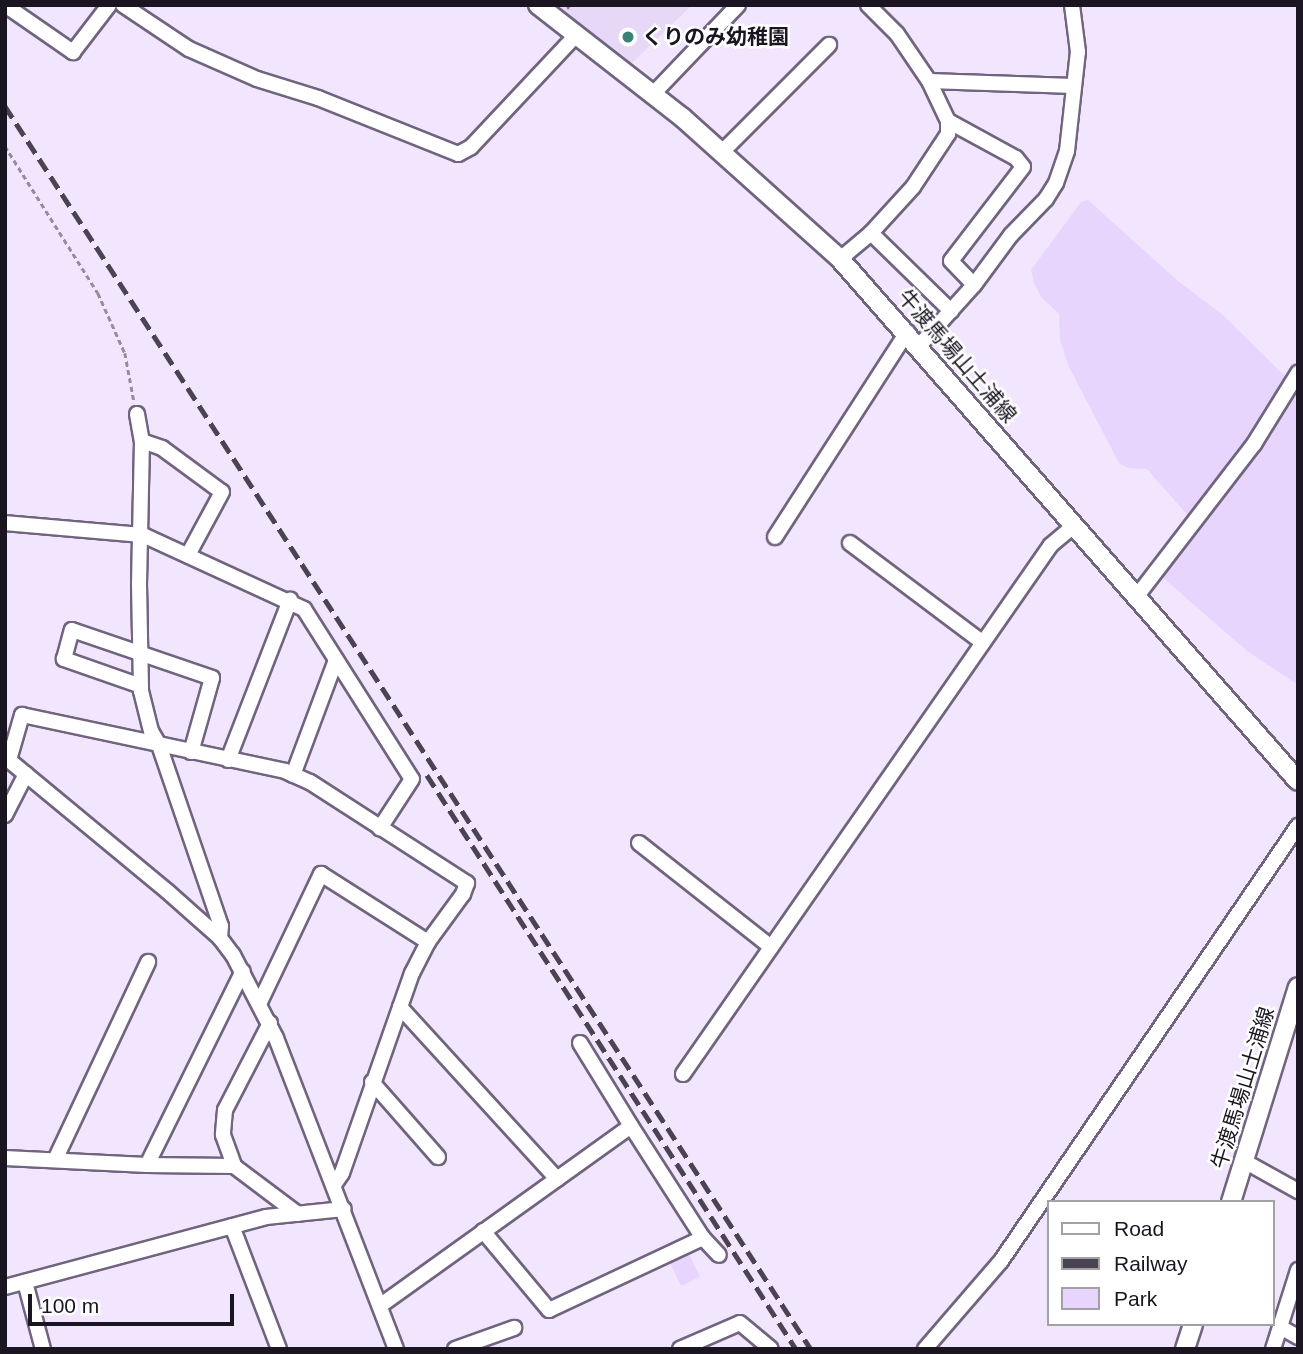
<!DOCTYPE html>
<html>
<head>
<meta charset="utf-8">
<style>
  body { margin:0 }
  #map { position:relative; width:1303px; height:1354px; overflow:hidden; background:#f2e6fe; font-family:Arial,"Noto Sans JP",sans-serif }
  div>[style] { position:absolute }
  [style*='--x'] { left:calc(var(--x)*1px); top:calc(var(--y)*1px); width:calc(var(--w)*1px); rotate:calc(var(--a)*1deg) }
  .built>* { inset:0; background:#e6d8f6 }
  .green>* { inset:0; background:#e8d5fd; transform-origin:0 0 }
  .path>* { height:2.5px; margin-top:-1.25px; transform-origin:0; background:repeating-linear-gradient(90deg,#958c9e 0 5px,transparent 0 8.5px) }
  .roads { filter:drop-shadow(2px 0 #70647e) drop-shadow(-2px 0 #70647e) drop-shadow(0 2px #70647e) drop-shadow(0 -2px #70647e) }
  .minor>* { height:14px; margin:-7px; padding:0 7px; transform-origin:7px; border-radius:7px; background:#fff }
  .major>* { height:18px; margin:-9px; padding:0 9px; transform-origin:9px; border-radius:9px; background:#fff }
  .rail>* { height:4.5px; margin-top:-2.25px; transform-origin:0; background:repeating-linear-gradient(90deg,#4a4351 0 14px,transparent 0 21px) }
  .shaded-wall>* { inset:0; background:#947dac }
  .dots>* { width:19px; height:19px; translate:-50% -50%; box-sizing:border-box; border:4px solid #fff; border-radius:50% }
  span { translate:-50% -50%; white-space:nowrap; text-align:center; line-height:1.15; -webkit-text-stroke:5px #fff; paint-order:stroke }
  .poi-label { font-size:21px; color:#1a1520; font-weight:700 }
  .left { translate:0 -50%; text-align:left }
  .street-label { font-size:21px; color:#1a1520 }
  .frame { position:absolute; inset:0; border:7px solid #1a1520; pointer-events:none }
  .legend { position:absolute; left:1047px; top:1200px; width:228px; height:126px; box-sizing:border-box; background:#fff; border:2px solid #a3a1a6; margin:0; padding:9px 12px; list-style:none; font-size:21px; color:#1a1520 }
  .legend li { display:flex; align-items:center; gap:14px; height:35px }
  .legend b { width:35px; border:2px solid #a3a1a6 }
  .scale { position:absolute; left:28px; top:1294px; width:206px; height:32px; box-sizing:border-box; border:4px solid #1a1520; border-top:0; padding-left:9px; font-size:21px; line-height:24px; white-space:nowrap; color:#1a1520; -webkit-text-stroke:5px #fff; paint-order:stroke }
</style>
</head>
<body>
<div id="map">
  <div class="built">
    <i style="clip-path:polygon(556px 5px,692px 5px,632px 63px)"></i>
  </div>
  <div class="green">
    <i style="clip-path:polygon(1088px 200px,1178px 281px,1223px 315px,1290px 381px,1249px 446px,1190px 518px,1147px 469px,1128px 468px,1119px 463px,1069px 367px,1060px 340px,1059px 314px,1041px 297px,1034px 283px,1031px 270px,1081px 202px)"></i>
    <i style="clip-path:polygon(1298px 390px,1298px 685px,1247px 651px,1161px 576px)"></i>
    <i style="left:686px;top:1248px;width:32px;height:21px;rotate:64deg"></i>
  </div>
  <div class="path">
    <i style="--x:5;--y:146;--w:174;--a:57.7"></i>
    <i style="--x:98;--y:293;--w:66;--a:65.8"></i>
    <i style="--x:125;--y:353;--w:49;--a:79.4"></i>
  </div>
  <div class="roads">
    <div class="minor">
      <i style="--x:5;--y:5;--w:83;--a:34.7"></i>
      <i style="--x:73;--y:52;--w:59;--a:-52.5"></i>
      <i style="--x:123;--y:5;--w:79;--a:33.7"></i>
      <i style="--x:189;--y:49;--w:74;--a:23.8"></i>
      <i style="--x:257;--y:79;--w:64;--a:17.3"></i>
      <i style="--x:318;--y:98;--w:151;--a:21.8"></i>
      <i style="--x:458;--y:154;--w:15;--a:-28"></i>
      <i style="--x:471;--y:147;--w:154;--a:-46.8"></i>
      <i style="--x:929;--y:81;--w:145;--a:2"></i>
      <i style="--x:653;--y:94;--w:123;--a:-46.3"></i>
      <i style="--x:948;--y:121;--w:77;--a:28.6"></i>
      <i style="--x:1016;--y:158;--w:11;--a:52"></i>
      <i style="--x:1023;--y:167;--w:118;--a:127.5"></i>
      <i style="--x:951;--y:261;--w:33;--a:46"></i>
      <i style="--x:721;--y:153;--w:153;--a:-45"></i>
      <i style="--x:871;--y:233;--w:112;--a:44.3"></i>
      <i style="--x:840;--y:259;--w:40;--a:-40"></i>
      <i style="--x:871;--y:233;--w:62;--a:-47.6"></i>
      <i style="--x:913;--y:187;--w:64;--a:-56.6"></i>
      <i style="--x:948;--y:134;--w:13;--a:-90"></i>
      <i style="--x:948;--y:121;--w:44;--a:-115.4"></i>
      <i style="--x:929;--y:81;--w:57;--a:-124.2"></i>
      <i style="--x:897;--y:34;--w:41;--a:-135"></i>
      <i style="--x:919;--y:346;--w:82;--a:-48"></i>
      <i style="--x:974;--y:285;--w:62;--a:-53.5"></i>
      <i style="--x:1011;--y:235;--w:50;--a:-45.8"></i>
      <i style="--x:1046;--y:199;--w:19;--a:-58"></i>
      <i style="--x:1056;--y:183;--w:34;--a:-71"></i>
      <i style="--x:1067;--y:151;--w:100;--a:-83.7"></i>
      <i style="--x:1078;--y:52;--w:47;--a:-97.3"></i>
      <i style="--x:137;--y:414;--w:27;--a:80"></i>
      <i style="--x:142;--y:441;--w:143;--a:91.2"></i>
      <i style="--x:139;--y:584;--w:107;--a:88.9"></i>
      <i style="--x:141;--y:691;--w:41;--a:76"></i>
      <i style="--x:151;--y:731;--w:16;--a:60"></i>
      <i style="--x:159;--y:745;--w:191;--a:71.1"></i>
      <i style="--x:221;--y:926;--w:12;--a:95"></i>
      <i style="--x:142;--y:441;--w:21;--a:19"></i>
      <i style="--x:162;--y:448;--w:74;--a:36.3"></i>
      <i style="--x:222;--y:492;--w:72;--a:118.4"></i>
      <i style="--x:5;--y:523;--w:139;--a:5"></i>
      <i style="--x:143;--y:535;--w:177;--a:24.7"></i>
      <i style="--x:304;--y:609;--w:201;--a:57.6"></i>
      <i style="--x:412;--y:779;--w:59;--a:123.1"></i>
      <i style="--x:775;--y:537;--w:244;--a:-57.2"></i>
      <i style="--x:850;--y:543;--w:166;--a:36.9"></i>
      <i style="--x:1137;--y:596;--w:192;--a:-52.4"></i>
      <i style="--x:1254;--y:444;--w:84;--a:-58.2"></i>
      <i style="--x:141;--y:686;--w:82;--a:-160.7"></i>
      <i style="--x:64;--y:659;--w:30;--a:-75"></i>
      <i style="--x:72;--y:630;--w:148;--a:18.9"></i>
      <i style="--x:212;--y:678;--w:77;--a:105.8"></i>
      <i style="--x:5;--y:757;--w:210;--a:39.6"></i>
      <i style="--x:167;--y:891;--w:71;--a:41.6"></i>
      <i style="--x:220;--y:938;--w:21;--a:53"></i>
      <i style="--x:233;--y:955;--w:93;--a:62.6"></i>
      <i style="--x:276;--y:1038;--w:333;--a:68.9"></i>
      <i style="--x:9;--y:760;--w:47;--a:-73.9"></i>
      <i style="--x:22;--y:715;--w:269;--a:12"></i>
      <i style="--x:285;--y:771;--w:27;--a:24"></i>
      <i style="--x:310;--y:782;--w:187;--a:32.8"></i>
      <i style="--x:467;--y:883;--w:12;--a:110"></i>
      <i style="--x:463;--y:894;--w:59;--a:126.1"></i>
      <i style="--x:428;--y:942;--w:35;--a:117"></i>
      <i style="--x:412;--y:973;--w:212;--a:109.3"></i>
      <i style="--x:342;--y:1173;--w:14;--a:124"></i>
      <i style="--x:228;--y:760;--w:172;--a:-68.8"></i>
      <i style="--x:293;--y:775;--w:123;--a:-69.5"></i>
      <i style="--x:5;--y:815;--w:46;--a:-62.9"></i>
      <i style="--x:639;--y:843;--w:168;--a:38.2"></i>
      <i style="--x:260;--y:1002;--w:142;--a:-64.5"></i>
      <i style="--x:321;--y:874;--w:127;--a:32.4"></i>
      <i style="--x:400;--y:1007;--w:233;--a:47.6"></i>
      <i style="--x:270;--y:1023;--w:98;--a:117.3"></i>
      <i style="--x:225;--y:1110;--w:25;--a:95"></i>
      <i style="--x:223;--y:1135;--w:33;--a:70"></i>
      <i style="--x:234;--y:1166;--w:80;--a:36.9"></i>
      <i style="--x:580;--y:1043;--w:97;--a:58.4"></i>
      <i style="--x:683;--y:1074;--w:644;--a:-55.18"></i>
      <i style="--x:1051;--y:545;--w:30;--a:-40"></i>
      <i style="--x:372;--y:1082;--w:100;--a:48.7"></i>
      <i style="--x:5;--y:1158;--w:142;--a:2.8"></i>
      <i style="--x:147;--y:1165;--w:87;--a:0.7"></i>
      <i style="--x:55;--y:1160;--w:219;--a:-64.8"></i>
      <i style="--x:1244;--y:1161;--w:62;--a:29.1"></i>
      <i style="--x:147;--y:1165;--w:216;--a:-63.7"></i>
      <i style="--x:232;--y:1226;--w:132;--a:69.1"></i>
      <i style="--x:483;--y:1231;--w:103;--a:50.1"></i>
      <i style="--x:549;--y:1310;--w:170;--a:-25.1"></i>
      <i style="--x:25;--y:1282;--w:69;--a:75"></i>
      <i style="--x:5;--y:1287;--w:270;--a:-15"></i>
      <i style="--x:266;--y:1217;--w:78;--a:-5.9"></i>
      <i style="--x:381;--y:1305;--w:307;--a:-35.6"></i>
      <i style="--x:631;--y:1126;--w:133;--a:57.3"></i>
      <i style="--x:703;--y:1238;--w:23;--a:47"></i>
      <i style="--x:1280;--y:1327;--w:21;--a:29"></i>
      <i style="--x:455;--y:1349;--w:63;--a:-19.6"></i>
      <i style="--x:680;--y:1349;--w:65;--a:-23.4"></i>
      <i style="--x:740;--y:1323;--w:40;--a:40"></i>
      <i style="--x:925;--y:1349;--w:116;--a:-49.2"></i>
      <i style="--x:1001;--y:1261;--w:527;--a:-55.68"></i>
      <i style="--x:1273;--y:1349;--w:83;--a:-72.4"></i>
    </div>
    <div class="major">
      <i style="--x:538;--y:5;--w:184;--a:37.9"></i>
      <i style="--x:683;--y:118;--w:211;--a:41.9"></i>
      <i style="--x:840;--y:259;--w:694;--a:48.74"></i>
      <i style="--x:1231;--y:1202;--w:225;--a:-72.7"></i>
      <i style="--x:1185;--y:1349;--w:26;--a:-72"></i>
    </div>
  </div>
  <div class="rail">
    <i style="--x:5;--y:106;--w:1481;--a:57.04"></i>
    <i style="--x:427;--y:775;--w:682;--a:57.26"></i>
  </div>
  <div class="shaded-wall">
    <i style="clip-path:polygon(565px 5px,572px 5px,568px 10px)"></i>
  </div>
  <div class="dots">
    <i style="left:628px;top:37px;background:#3c8178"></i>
  </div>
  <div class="poi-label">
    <span class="left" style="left:642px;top:37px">くりのみ幼稚園</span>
  </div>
  <div class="street-label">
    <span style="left:957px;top:356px;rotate:49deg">牛渡馬場山土浦線</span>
    <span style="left:1243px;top:1088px;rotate:-73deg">牛渡馬場山土浦線</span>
  </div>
  <div class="frame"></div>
  <ul class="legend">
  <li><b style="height:9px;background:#fff"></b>Road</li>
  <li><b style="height:9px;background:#4a4351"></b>Railway</li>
  <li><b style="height:19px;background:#e8d5fd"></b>Park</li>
  </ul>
  <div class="scale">100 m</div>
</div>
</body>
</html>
